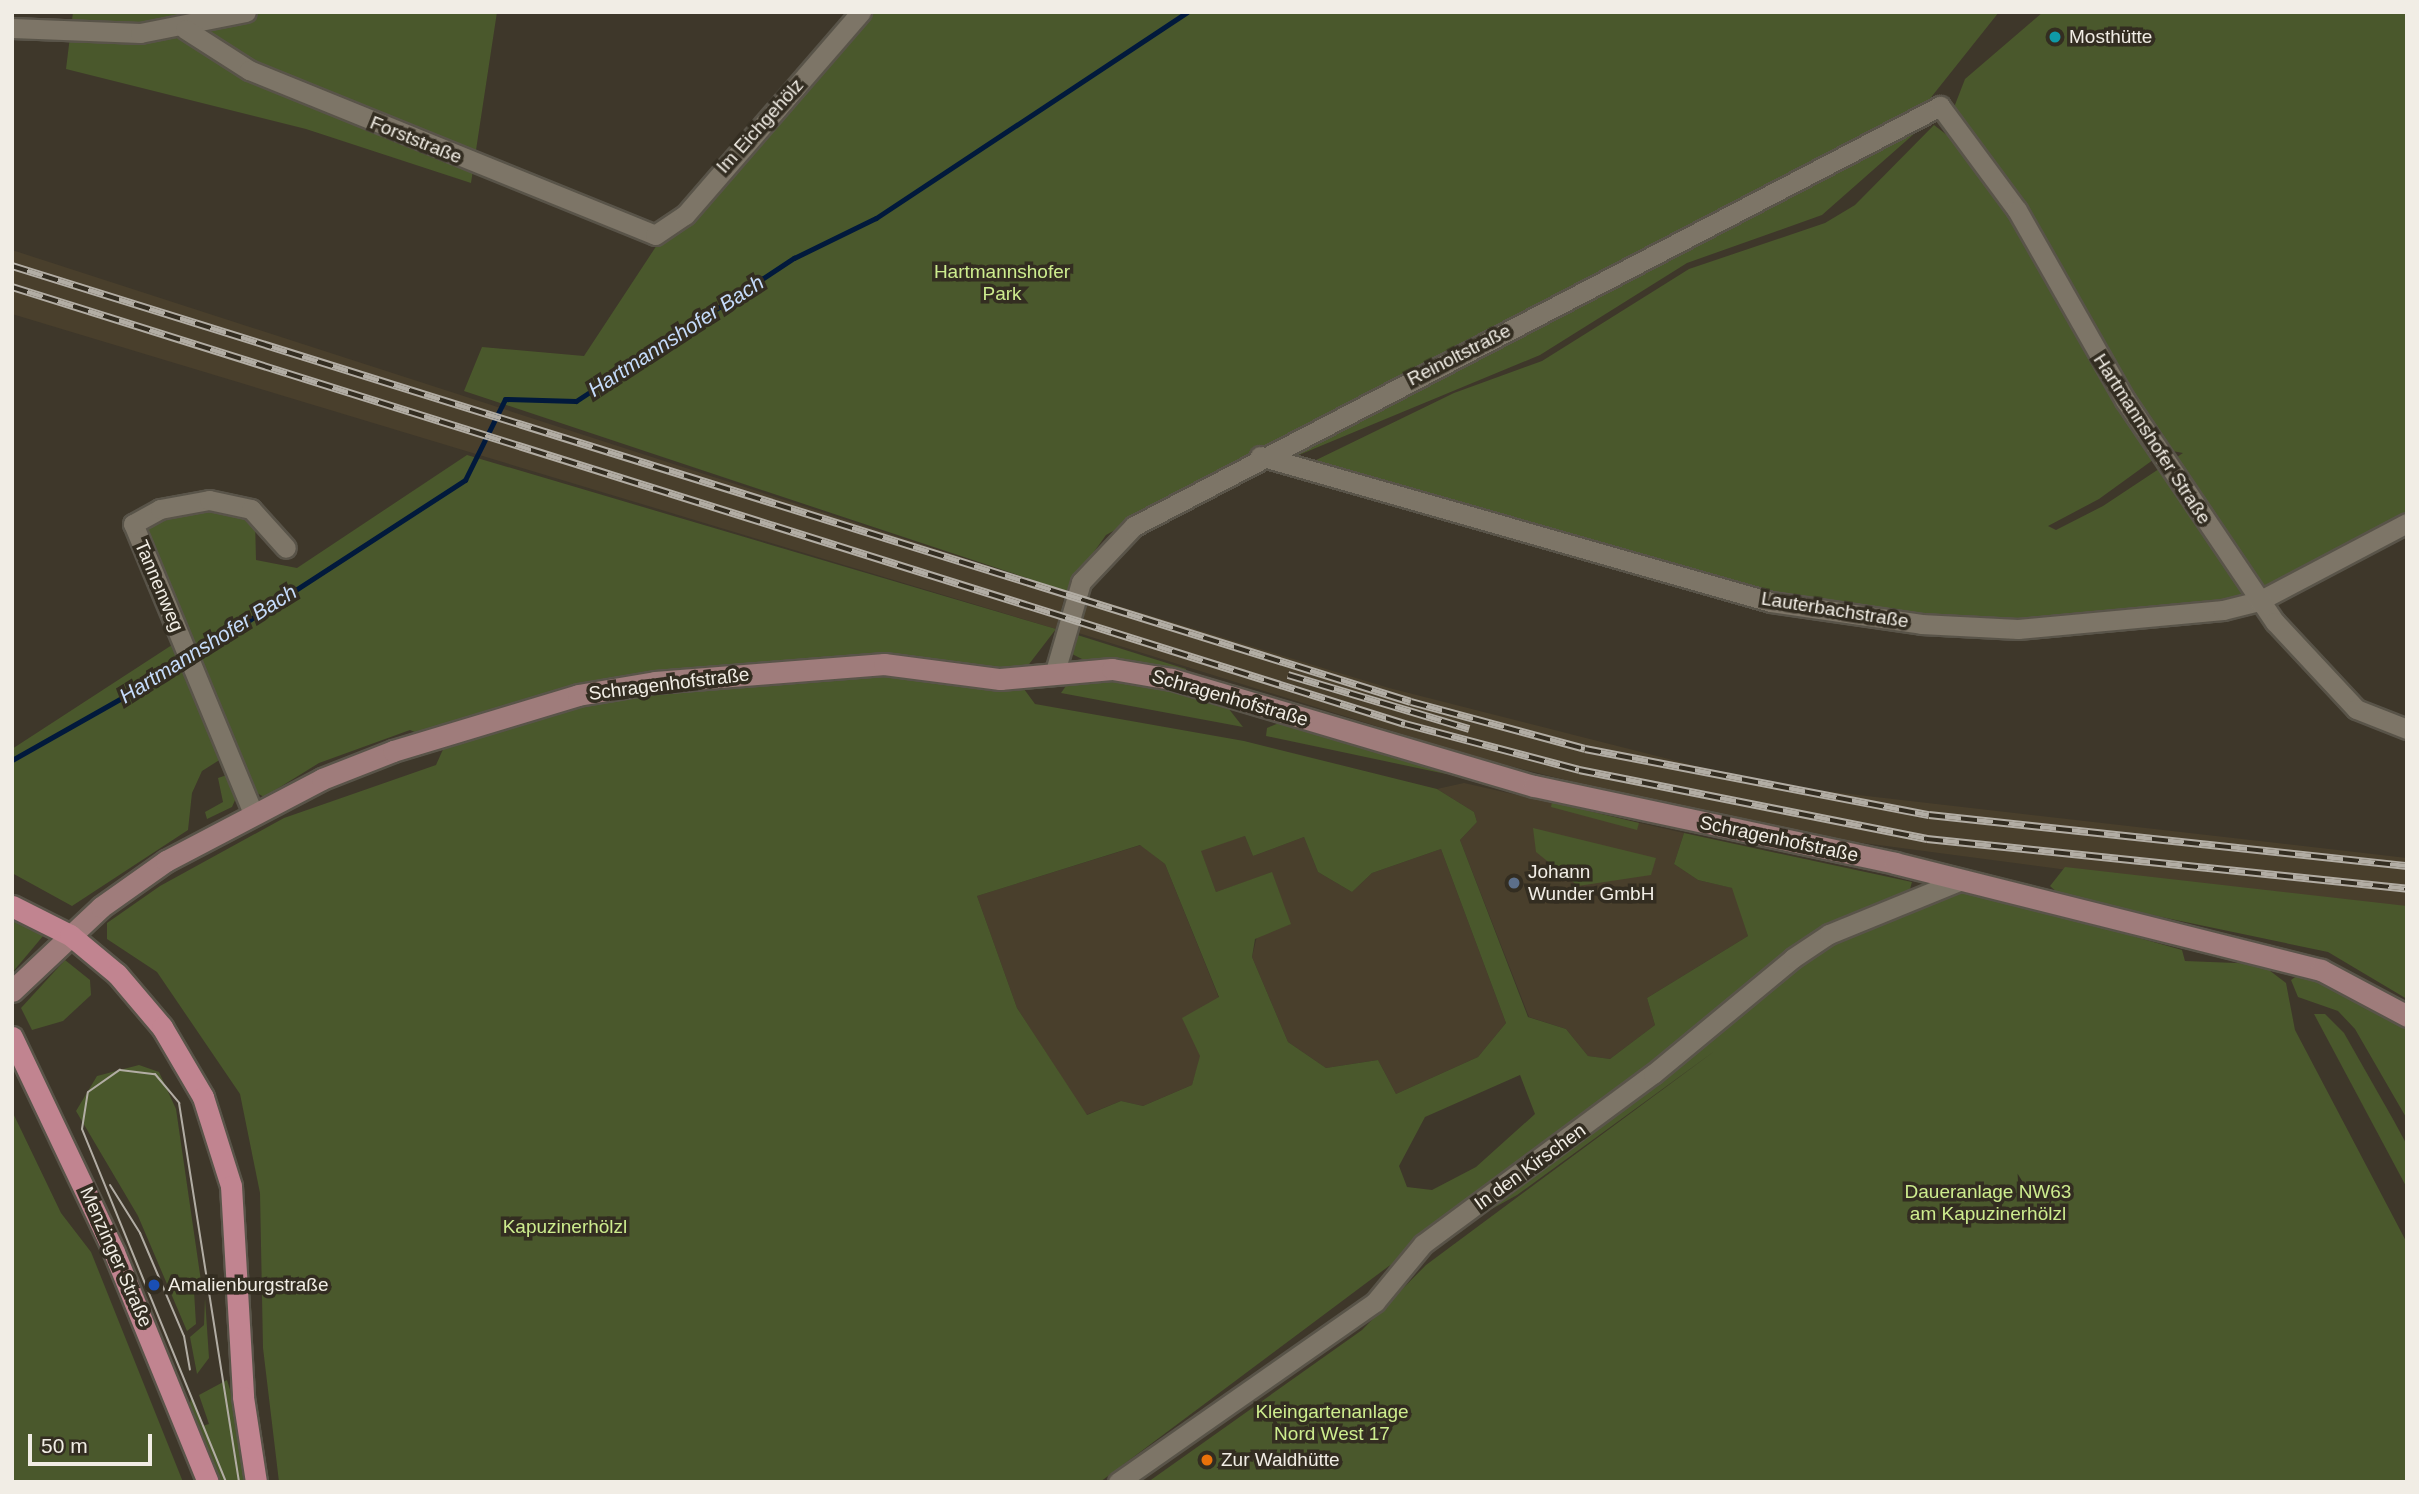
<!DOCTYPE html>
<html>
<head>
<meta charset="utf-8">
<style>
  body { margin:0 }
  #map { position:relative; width:2419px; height:1494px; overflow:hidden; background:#3e372a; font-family:Helvetica,sans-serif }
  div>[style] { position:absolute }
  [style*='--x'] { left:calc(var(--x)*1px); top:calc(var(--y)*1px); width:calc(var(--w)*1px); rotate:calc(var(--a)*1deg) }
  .built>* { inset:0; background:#493f2c }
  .green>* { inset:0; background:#4a582c }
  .stream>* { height:5px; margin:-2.5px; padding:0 2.5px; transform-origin:2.5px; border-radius:2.5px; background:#01193c }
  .roads { filter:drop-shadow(2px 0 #595449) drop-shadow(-2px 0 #595449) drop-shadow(0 2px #595449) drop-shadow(0 -2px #595449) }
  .street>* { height:19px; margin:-9.5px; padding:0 9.5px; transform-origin:9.5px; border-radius:9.5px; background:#7d7567 }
  .secondary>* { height:21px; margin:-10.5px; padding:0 10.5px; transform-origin:10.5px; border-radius:10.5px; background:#9f7c7b }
  .primary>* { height:21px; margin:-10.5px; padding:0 10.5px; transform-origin:10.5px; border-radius:10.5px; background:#c18490 }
  .tram>* { height:2px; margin:-1px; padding:0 1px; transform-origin:1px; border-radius:1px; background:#b2ada4 }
  .rail>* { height:8px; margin-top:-4px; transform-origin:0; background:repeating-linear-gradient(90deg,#332d21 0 16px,#b2ada4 0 32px); box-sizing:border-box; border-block:2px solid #b2ada4 }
  .dots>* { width:19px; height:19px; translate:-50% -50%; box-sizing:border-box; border:4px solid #332d21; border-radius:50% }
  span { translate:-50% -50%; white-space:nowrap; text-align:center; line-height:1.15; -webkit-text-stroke:7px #332d21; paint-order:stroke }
  .poi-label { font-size:19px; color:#f1ede5 }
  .left { translate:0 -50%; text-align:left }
  .street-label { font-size:19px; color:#f1ede5 }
  .park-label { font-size:19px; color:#cdec8e }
  .water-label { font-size:21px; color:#c5dbfa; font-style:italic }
  .frame { position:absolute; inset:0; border:14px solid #f1ede5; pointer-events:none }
  .scale { position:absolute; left:28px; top:1434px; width:124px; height:32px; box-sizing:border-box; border:4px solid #f1ede5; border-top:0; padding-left:9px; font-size:21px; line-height:24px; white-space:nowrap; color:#f1ede5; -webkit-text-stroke:5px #332d21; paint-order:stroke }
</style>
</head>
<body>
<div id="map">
  <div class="built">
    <i style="clip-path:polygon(12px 250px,1066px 591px,1056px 629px,12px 314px)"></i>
    <i style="clip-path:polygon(1082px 595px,1389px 688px,1771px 785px,2407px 858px,2407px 915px,1765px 830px,1482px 759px,1072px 631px)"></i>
    <i style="clip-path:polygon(1464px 783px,1684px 833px,1674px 864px,1698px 880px,1733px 888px,1748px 936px,1647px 998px,1655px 1025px,1610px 1059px,1588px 1056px,1566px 1029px,1529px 1017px,1460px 840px,1477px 822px,1474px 812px,1437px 789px)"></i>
    <i style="clip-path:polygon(1245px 836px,1253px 856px,1304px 837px,1318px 872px,1352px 892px,1372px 873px,1441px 849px,1506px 1023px,1478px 1057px,1396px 1094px,1378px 1060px,1326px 1068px,1288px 1042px,1252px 957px,1272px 873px,1216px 892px,1200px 850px)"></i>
    <i style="clip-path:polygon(1141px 845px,1165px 864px,1219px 998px,1192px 1085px,1143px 1106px,1121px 1101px,1086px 1115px,1017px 1008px,977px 896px)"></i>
  </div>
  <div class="green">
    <i style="clip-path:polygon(73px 12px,497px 12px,471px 183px,306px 129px,66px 69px)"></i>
    <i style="clip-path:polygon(871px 12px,1999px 12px,1921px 110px,1159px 506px,1106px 535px,1066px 591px,464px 391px,482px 347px,584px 356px,678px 213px,804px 67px)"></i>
    <i style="clip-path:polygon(2043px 12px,2407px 12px,2407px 515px,2268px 587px,2255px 582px,2235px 599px,2147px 614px,2017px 621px,1921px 618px,1819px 603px,1661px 563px,1312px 462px,1454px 393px,1542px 361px,1689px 269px,1825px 223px,1855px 205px,1934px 125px,1970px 153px,2157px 457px,2099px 499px,2048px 526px,2056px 530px,2103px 506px,2183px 453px,2167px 450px,2130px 397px,2020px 202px,1953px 110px,1965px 79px)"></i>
    <i style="clip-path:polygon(1923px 126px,1822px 215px,1687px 263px,1540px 355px,1294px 457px,1301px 447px)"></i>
    <i style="clip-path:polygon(467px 455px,1056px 629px,1023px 672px,749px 668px,424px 736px,410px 730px,319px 763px,264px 797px,252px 790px,144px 527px,203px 509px,255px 520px,256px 560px,297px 568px)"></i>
    <i style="clip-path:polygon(1071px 633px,1186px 669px,1187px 675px,1084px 660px,1072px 654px)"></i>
    <i style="clip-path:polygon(175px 643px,221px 759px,202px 771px,192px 793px,188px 830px,72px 906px,12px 873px,12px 749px)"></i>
    <i style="clip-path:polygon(evenodd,884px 670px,1024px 689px,1035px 704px,1244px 741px,1437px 789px,1474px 812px,1477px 822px,1460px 840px,1528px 1017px,1566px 1029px,1588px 1056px,1610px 1059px,1655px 1025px,1647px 998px,1748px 936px,1732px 888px,1698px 880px,1674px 864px,1684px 833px,1912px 882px,1909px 893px,1927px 907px,1954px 893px,1980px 893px,2182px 950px,2185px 961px,2261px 964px,2286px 983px,2295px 1030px,2407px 1243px,2407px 1482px,1148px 1482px,1362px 1330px,1426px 1265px,1716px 1050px,1517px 1195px,1389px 1266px,1100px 1482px,279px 1482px,263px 1348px,260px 1193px,240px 1094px,157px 972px,107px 939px,107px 923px,160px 886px,284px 818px,436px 765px,445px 745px,580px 699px,884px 670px,1245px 836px,1253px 856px,1304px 837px,1318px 872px,1352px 892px,1372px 873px,1441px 849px,1506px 1023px,1478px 1057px,1396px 1094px,1378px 1060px,1326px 1068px,1288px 1042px,1252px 957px,1255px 939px,1291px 924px,1272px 872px,1216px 892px,1201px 851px,1245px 836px,884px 670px,1140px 845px,1165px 864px,1219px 997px,1182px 1018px,1200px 1056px,1192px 1085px,1143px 1106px,1121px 1101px,1087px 1115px,1017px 1008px,977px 896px,1140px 845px,884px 670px,1520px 1075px,1535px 1114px,1476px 1167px,1432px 1190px,1407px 1187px,1399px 1166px,1425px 1117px,1520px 1075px)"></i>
    <i style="clip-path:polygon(1091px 677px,1141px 680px,1225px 704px,1243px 727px,1061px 693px,1070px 680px)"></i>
    <i style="clip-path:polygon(1281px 722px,1444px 770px,1446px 774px,1266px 736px,1267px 728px)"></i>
    <i style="clip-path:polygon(227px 775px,236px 798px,232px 807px,207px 819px,205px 812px,223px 802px,218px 778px)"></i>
    <i style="clip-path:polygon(1552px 802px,1639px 823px,1637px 830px,1551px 807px)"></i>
    <i style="clip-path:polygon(1533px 828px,1656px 858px,1651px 875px,1578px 886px,1536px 852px)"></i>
    <i style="clip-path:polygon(2065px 867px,2407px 906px,2407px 999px,2328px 952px,2061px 896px,2050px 886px)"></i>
    <i style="clip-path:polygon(12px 916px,43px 936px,12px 973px)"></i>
    <i style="clip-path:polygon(65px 960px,90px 980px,91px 995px,63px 1021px,32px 1030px,21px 1008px)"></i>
    <i style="clip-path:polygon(2298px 975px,2352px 989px,2407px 1027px,2407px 1119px,2355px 1029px,2338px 1011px,2298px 997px,2291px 980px)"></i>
    <i style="clip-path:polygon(2314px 1014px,2325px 1014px,2344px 1033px,2394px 1121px,2407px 1145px,2407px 1188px)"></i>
    <i style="clip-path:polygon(139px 1065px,159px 1072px,176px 1109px,202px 1288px,194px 1291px,196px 1324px,187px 1331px,138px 1216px,76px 1111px,97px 1076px)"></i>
    <i style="clip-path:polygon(12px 1111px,61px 1213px,91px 1252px,183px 1482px,12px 1482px)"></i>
    <i style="clip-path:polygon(205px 1298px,209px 1358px,197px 1374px,190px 1337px,204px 1325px)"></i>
    <i style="clip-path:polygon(227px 1380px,234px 1403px,247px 1482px,217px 1482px,189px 1408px,191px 1398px,202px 1426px,209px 1424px,199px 1395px)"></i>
  </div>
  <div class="stream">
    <i style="--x:12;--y:760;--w:193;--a:-29.5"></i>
    <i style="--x:180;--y:665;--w:340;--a:-33"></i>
    <i style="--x:465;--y:480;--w:90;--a:-63.7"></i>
    <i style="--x:505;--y:399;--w:71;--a:1.6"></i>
    <i style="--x:576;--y:401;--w:261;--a:-33.3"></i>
    <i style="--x:794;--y:258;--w:91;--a:-26"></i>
    <i style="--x:876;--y:218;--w:373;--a:-33.5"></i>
  </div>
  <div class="roads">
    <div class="street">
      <i style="--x:12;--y:28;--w:128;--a:2.2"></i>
      <i style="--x:140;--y:33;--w:108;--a:-11.2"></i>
      <i style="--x:185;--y:29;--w:76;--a:32.6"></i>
      <i style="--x:249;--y:70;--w:438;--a:22.1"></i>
      <i style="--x:655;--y:235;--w:36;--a:-34"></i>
      <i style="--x:685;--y:215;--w:269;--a:-49.1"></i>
      <i style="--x:1260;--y:456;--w:531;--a:15.95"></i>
      <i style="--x:1771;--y:602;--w:152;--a:8.3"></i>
      <i style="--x:1921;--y:624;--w:97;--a:3"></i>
      <i style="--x:2018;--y:629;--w:206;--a:-5.3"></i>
      <i style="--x:2223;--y:610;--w:37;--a:-14"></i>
      <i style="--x:2259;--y:601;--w:167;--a:-27.8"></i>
      <i style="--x:1054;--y:675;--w:97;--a:-73.8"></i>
      <i style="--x:1081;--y:582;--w:77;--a:-46.6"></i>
      <i style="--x:1134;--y:526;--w:909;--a:-27.52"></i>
      <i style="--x:1940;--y:106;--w:129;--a:53.5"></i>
      <i style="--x:2017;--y:210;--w:219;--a:60.4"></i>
      <i style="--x:2125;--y:400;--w:268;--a:56"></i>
      <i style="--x:2275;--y:622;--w:119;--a:47"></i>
      <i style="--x:2356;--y:709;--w:55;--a:21.4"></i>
      <i style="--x:253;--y:813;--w:313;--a:-112.5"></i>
      <i style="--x:133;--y:524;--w:31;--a:-29"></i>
      <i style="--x:160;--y:509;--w:50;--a:-10.4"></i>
      <i style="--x:209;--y:500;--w:43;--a:12.1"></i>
      <i style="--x:251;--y:509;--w:52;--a:48.1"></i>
      <i style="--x:1118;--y:1482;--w:314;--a:-35"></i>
      <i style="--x:1375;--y:1302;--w:75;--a:-50.4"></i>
      <i style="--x:1423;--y:1244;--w:286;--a:-36.5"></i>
      <i style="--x:1653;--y:1074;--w:182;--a:-39.6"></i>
      <i style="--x:1793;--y:958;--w:43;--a:-33.7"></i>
      <i style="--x:1829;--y:934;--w:143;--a:-22.2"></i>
    </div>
    <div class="secondary">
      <i style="--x:12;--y:991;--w:122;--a:-43.3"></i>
      <i style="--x:101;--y:907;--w:80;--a:-35.3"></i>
      <i style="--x:166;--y:861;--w:176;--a:-27.7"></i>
      <i style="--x:322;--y:779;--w:76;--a:-21.5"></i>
      <i style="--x:393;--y:751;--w:193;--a:-16.8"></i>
      <i style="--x:578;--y:695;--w:78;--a:-9.6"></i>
      <i style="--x:655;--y:682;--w:230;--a:-4.5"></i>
      <i style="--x:884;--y:664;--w:117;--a:7.4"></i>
      <i style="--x:1000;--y:679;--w:112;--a:-5.1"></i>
      <i style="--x:1112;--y:669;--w:61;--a:9.5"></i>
      <i style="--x:1172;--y:679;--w:377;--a:16.5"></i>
      <i style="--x:1534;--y:786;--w:369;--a:12"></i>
      <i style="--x:1895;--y:863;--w:439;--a:14.1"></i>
      <i style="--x:2321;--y:970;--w:98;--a:28.1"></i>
    </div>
    <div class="primary">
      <i style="--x:12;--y:906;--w:65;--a:26.6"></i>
      <i style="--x:70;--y:935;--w:61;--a:39.7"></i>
      <i style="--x:117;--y:974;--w:70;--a:49.7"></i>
      <i style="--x:162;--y:1027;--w:81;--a:59.6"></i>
      <i style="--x:203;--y:1097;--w:93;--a:72.5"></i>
      <i style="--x:231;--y:1186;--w:211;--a:86.7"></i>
      <i style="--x:243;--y:1397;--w:86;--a:81.3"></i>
      <i style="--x:12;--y:1037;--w:238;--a:64.6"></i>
      <i style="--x:114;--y:1252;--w:248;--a:67.8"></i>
    </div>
  </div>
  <div class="tram">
    <i style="--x:110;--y:1185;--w:57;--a:58"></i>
    <i style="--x:140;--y:1233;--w:112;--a:66.9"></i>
    <i style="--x:184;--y:1336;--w:34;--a:80"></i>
    <i style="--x:226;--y:1482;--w:381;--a:-112.2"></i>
    <i style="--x:82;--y:1129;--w:37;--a:-81"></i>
    <i style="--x:88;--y:1092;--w:39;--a:-35"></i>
    <i style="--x:120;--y:1070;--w:35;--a:7"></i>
    <i style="--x:155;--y:1074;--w:38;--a:50"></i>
    <i style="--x:179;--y:1103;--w:384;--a:81"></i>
  </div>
  <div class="rail">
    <i style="--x:12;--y:266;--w:1465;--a:17.31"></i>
    <i style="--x:1411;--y:702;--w:180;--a:15.1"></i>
    <i style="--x:1585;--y:749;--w:350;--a:10.9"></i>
    <i style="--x:1929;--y:815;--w:481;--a:6.1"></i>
    <i style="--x:12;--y:287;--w:1460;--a:17.42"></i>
    <i style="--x:1405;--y:724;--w:180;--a:14.8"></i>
    <i style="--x:1579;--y:770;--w:355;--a:11.2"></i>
    <i style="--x:1927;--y:839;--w:483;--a:5.9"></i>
    <i style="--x:1288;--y:675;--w:189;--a:16.6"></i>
  </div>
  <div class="dots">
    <i style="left:2055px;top:37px;background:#0f9aa8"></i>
    <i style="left:1514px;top:883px;background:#5c6f8a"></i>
    <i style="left:154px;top:1285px;background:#1a4fb4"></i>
    <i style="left:1207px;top:1460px;background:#e8710a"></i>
  </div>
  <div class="poi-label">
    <span class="left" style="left:2069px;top:37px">Mosthütte</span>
    <span class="left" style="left:1528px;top:883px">Johann<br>Wunder GmbH</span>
    <span class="left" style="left:168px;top:1285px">Amalienburgstraße</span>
    <span class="left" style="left:1221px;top:1460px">Zur Waldhütte</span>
  </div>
  <div class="street-label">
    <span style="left:760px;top:126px;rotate:-48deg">Im Eichgehölz</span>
    <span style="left:416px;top:140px;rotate:22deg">Forststraße</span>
    <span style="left:1459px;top:355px;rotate:-27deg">Reinoltstraße</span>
    <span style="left:2152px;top:439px;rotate:57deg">Hartmannshofer Straße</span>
    <span style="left:159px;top:586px;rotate:67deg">Tannenweg</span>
    <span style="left:1835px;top:610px;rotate:9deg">Lauterbachstraße</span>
    <span style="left:669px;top:684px;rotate:-7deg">Schragenhofstraße</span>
    <span style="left:1230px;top:698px;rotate:16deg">Schragenhofstraße</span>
    <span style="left:1779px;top:839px;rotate:12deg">Schragenhofstraße</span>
    <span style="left:1530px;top:1167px;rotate:-36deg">In den Kirschen</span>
    <span style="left:116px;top:1257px;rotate:66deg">Menzinger Straße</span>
  </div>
  <div class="park-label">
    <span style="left:1002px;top:283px">Hartmannshofer<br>Park</span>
    <span style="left:1988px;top:1203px">Daueranlage NW63<br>am Kapuzinerhölzl</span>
    <span style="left:565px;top:1227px">Kapuzinerhölzl</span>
    <span style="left:1332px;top:1423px">Kleingartenanlage<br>Nord West 17</span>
  </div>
  <div class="water-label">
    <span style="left:676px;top:336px;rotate:-33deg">Hartmannshofer Bach</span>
    <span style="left:208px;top:644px;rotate:-32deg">Hartmannshofer Bach</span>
  </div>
  <div class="frame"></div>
  <div class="scale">50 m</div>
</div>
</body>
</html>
